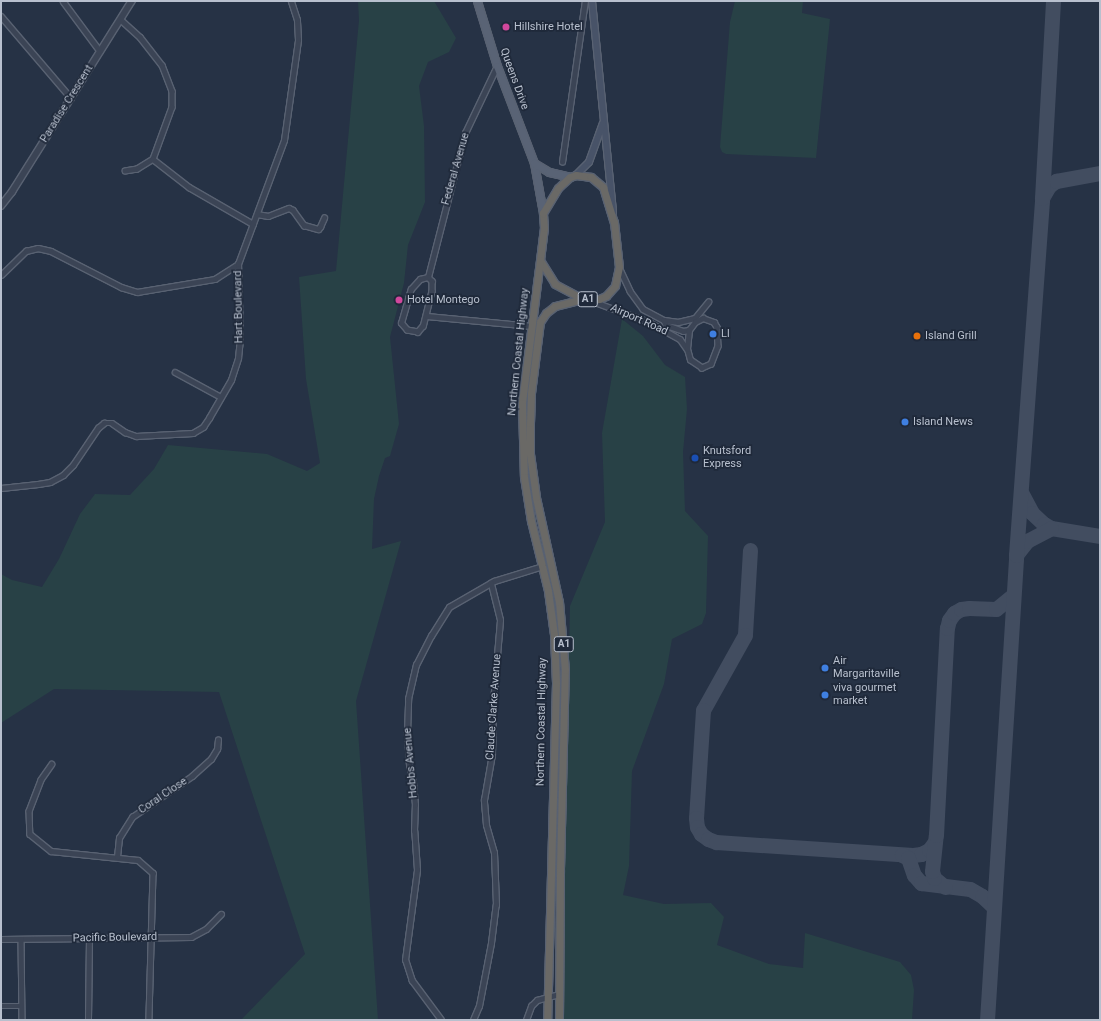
<!DOCTYPE html>
<html>
<head>
<meta charset="utf-8">
<style>
  body { margin:0 }
  #map { position:relative; width:1101px; height:1021px; overflow:hidden; background:#263245; font-family:Roboto,sans-serif }
  div>[style] { position:absolute }
  [style*='--x'] { left:calc(var(--x)*1px); top:calc(var(--y)*1px); width:calc(var(--w)*1px); rotate:calc(var(--a)*1deg) }
  .green>* { inset:0; background:#284146 }
  .taxiway>* { height:15px; margin:-7.5px; padding:0 7.5px; transform-origin:7.5px; border-radius:7.5px; background:#424d60 }
  .roads { filter:drop-shadow(1px 0 #596272) drop-shadow(-1px 0 #596272) drop-shadow(0 1px #596272) drop-shadow(0 -1px #596272) }
  .minor>* { height:4.5px; margin:-2.25px; padding:0 2.25px; transform-origin:2.25px; border-radius:2.25px; background:#3b4455 }
  .tertiary>* { height:5.5px; margin:-2.75px; padding:0 2.75px; transform-origin:2.75px; border-radius:2.75px; background:#3b4455 }
  .secondary>* { height:6px; margin:-3px; padding:0 3px; transform-origin:3px; border-radius:3px; background:#485368 }
  .primary>* { height:7px; margin:-3.5px; padding:0 3.5px; transform-origin:3.5px; border-radius:3.5px; background:#596375 }
  .trunk>* { height:7px; margin:-3.5px; padding:0 3.5px; transform-origin:3.5px; border-radius:3.5px; background:#6a6966 }
  .dots>* { width:11px; height:11px; translate:-50% -50%; box-sizing:border-box; border:2px solid #1f293a; border-radius:50% }
  span { translate:-50% -50%; white-space:nowrap; text-align:center; line-height:1.15; -webkit-text-stroke:3.5px #1f293a; paint-order:stroke }
  .shield-label span { padding:1px 3px; background:#1f293a; border:1px solid; border-radius:3px; -webkit-text-stroke-width:0 }
  .shield-label { font-size:10px; color:#b8c0ce; font-weight:700 }
  .poi-label { font-size:11px; color:#b8c0ce }
  .left { translate:0 -50%; text-align:left }
  .street-label { font-size:11px; color:#b8c0ce }
  .frame { position:absolute; inset:0; border:2px solid #b8c0ce; pointer-events:none }
</style>
</head>
<body>
<div id="map">
  <div class="green">
    <i style="clip-path:polygon(358px 1px,434px 1px,456px 38px,449px 52px,428px 62px,419px 86px,424px 126px,425px 202px,408px 245px,404px 283px,390px 337px,399px 424px,390px 456px,385px 458px,379px 476px,374px 499px,372px 549px,401px 541px,356px 701px,378px 1020px,241px 1020px,305px 954px,219px 692px,54px 689px,1px 723px,1px 574px,12px 580px,42px 587px,59px 559px,80px 514px,95px 494px,130px 495px,154px 469px,168px 445px,267px 454px,307px 471px,320px 463px,306px 379px,299px 277px,336px 271px,359px 20px)"></i>
    <i style="clip-path:polygon(735px 1px,803px 1px,802px 13px,830px 19px,816px 158px,726px 154px,722px 152px,720px 147px,730px 22px)"></i>
    <i style="clip-path:polygon(622px 319px,643px 336px,665px 365px,685px 377px,687px 409px,683px 452px,685px 511px,708px 536px,706px 613px,702px 624px,672px 639px,664px 684px,632px 771px,629px 866px,623px 895px,664px 904px,711px 903px,724px 917px,717px 945px,769px 964px,803px 968px,805px 933px,900px 962px,911px 975px,914px 990px,912px 1020px,561px 1020px,570px 606px,605px 522px,602px 433px)"></i>
  </div>
  <div class="taxiway">
    <i style="--x:1042;--y:198;--w:14;--a:-60"></i>
    <i style="--x:1049;--y:186;--w:9;--a:-36"></i>
    <i style="--x:1056;--y:181;--w:45;--a:-10.3"></i>
    <i style="--x:1022;--y:494;--w:21;--a:62"></i>
    <i style="--x:1032;--y:513;--w:16;--a:43"></i>
    <i style="--x:1044;--y:524;--w:8;--a:30"></i>
    <i style="--x:1051;--y:528;--w:50;--a:9.3"></i>
    <i style="--x:750;--y:550;--w:85;--a:93.4"></i>
    <i style="--x:745;--y:635;--w:86;--a:119.2"></i>
    <i style="--x:703;--y:710;--w:108;--a:93.7"></i>
    <i style="--x:696;--y:818;--w:9;--a:84"></i>
    <i style="--x:697;--y:827;--w:8;--a:60"></i>
    <i style="--x:701;--y:834;--w:9;--a:36"></i>
    <i style="--x:708;--y:839;--w:9;--a:21"></i>
    <i style="--x:716;--y:842;--w:197;--a:3.8"></i>
    <i style="--x:913;--y:855;--w:8;--a:-7"></i>
    <i style="--x:921;--y:854;--w:9;--a:-27"></i>
    <i style="--x:929;--y:850;--w:9;--a:-54"></i>
    <i style="--x:1016;--y:555;--w:18;--a:-52"></i>
    <i style="--x:1027;--y:541;--w:27;--a:-28"></i>
    <i style="--x:902;--y:855;--w:7;--a:27"></i>
    <i style="--x:908;--y:858;--w:18;--a:71"></i>
    <i style="--x:914;--y:875;--w:11;--a:49"></i>
    <i style="--x:921;--y:883;--w:49;--a:7"></i>
    <i style="--x:970;--y:889;--w:14;--a:30"></i>
    <i style="--x:982;--y:896;--w:16;--a:43"></i>
    <i style="--x:945;--y:887;--w:14;--a:-141"></i>
    <i style="--x:934;--y:878;--w:7;--a:-106"></i>
    <i style="--x:932;--y:871;--w:36;--a:-84"></i>
    <i style="--x:936;--y:835;--w:207;--a:-87"></i>
    <i style="--x:947;--y:628;--w:8;--a:-76"></i>
    <i style="--x:949;--y:620;--w:9;--a:-54"></i>
    <i style="--x:954;--y:613;--w:8;--a:-30"></i>
    <i style="--x:961;--y:609;--w:8;--a:-7"></i>
    <i style="--x:969;--y:608;--w:27;--a:2"></i>
    <i style="--x:996;--y:609;--w:22;--a:-39"></i>
    <i style="--x:987;--y:1020;--w:466;--a:-86.4"></i>
    <i style="--x:1016;--y:555;--w:358;--a:-85.8"></i>
    <i style="--x:1042;--y:198;--w:197;--a:-86.8"></i>
  </div>
  <div class="roads">
    <div class="minor">
      <i style="--x:63;--y:1;--w:62;--a:53.5"></i>
      <i style="--x:1;--y:16;--w:108;--a:49.5"></i>
      <i style="--x:120;--y:19;--w:27;--a:42"></i>
      <i style="--x:140;--y:37;--w:36;--a:52"></i>
      <i style="--x:162;--y:65;--w:28;--a:69"></i>
      <i style="--x:172;--y:91;--w:16;--a:90"></i>
      <i style="--x:172;--y:107;--w:55;--a:110.1"></i>
      <i style="--x:153;--y:159;--w:19;--a:148"></i>
      <i style="--x:137;--y:169;--w:12;--a:171"></i>
      <i style="--x:153;--y:159;--w:46;--a:37.9"></i>
      <i style="--x:189;--y:187;--w:74;--a:30"></i>
      <i style="--x:562;--y:162;--w:163;--a:-81.9"></i>
      <i style="--x:257;--y:214;--w:11;--a:10"></i>
      <i style="--x:268;--y:216;--w:22;--a:-21"></i>
      <i style="--x:289;--y:208;--w:4;--a:27"></i>
      <i style="--x:293;--y:210;--w:19;--a:54"></i>
      <i style="--x:304;--y:225;--w:15;--a:16"></i>
      <i style="--x:318;--y:229;--w:3;--a:-45"></i>
      <i style="--x:320;--y:227;--w:10;--a:-66"></i>
      <i style="--x:619;--y:267;--w:26;--a:65"></i>
      <i style="--x:630;--y:291;--w:22;--a:54"></i>
      <i style="--x:643;--y:309;--w:24;--a:28"></i>
      <i style="--x:664;--y:320;--w:14;--a:8"></i>
      <i style="--x:678;--y:322;--w:17;--a:-13"></i>
      <i style="--x:695;--y:318;--w:21;--a:-51"></i>
      <i style="--x:1;--y:275;--w:35;--a:-44"></i>
      <i style="--x:26;--y:251;--w:12;--a:-14"></i>
      <i style="--x:38;--y:248;--w:13;--a:13"></i>
      <i style="--x:51;--y:251;--w:79;--a:27.2"></i>
      <i style="--x:121;--y:287;--w:17;--a:17"></i>
      <i style="--x:137;--y:292;--w:79;--a:-9.5"></i>
      <i style="--x:215;--y:279;--w:27;--a:-33"></i>
      <i style="--x:428;--y:277;--w:149;--a:-75.6"></i>
      <i style="--x:465;--y:133;--w:74;--a:-64.5"></i>
      <i style="--x:428;--y:277;--w:6;--a:45"></i>
      <i style="--x:432;--y:281;--w:10;--a:90"></i>
      <i style="--x:432;--y:291;--w:36;--a:104"></i>
      <i style="--x:423;--y:326;--w:8;--a:130"></i>
      <i style="--x:418;--y:332;--w:11;--a:-170"></i>
      <i style="--x:407;--y:330;--w:9;--a:-131"></i>
      <i style="--x:401;--y:323;--w:35;--a:-74"></i>
      <i style="--x:411;--y:289;--w:13;--a:-48"></i>
      <i style="--x:420;--y:279;--w:8;--a:-14"></i>
      <i style="--x:592;--y:301;--w:61;--a:20.2"></i>
      <i style="--x:649;--y:322;--w:35;--a:29"></i>
      <i style="--x:680;--y:339;--w:12;--a:55"></i>
      <i style="--x:427;--y:316;--w:105;--a:5.4"></i>
      <i style="--x:664;--y:320;--w:5;--a:68"></i>
      <i style="--x:666;--y:325;--w:18;--a:19"></i>
      <i style="--x:683;--y:331;--w:6;--a:-9"></i>
      <i style="--x:689;--y:330;--w:10;--a:-53"></i>
      <i style="--x:695;--y:322;--w:9;--a:-27"></i>
      <i style="--x:703;--y:318;--w:12;--a:20"></i>
      <i style="--x:714;--y:322;--w:6;--a:59"></i>
      <i style="--x:717;--y:327;--w:19;--a:87"></i>
      <i style="--x:718;--y:346;--w:19;--a:111"></i>
      <i style="--x:711;--y:364;--w:10;--a:156"></i>
      <i style="--x:702;--y:368;--w:14;--a:-146"></i>
      <i style="--x:690;--y:360;--w:11;--a:-105"></i>
      <i style="--x:687;--y:349;--w:19;--a:-84"></i>
      <i style="--x:175;--y:372;--w:52;--a:28.5"></i>
      <i style="--x:1;--y:488;--w:37;--a:-6"></i>
      <i style="--x:38;--y:484;--w:12;--a:-9"></i>
      <i style="--x:50;--y:482;--w:15;--a:-28"></i>
      <i style="--x:63;--y:475;--w:14;--a:-45"></i>
      <i style="--x:73;--y:465;--w:45;--a:-56"></i>
      <i style="--x:98;--y:428;--w:8;--a:-40"></i>
      <i style="--x:104;--y:423;--w:8;--a:0"></i>
      <i style="--x:112;--y:423;--w:16;--a:35"></i>
      <i style="--x:125;--y:432;--w:12;--a:20"></i>
      <i style="--x:136;--y:436;--w:57;--a:-3"></i>
      <i style="--x:193;--y:433;--w:12;--a:-31"></i>
      <i style="--x:203;--y:427;--w:11;--a:-56"></i>
      <i style="--x:209;--y:418;--w:44;--a:-59.9"></i>
      <i style="--x:231;--y:380;--w:23;--a:-72"></i>
      <i style="--x:238;--y:358;--w:19;--a:-84"></i>
      <i style="--x:240;--y:339;--w:75;--a:-91.5"></i>
      <i style="--x:238;--y:264;--w:132;--a:-69.6"></i>
      <i style="--x:284;--y:140;--w:101;--a:-82"></i>
      <i style="--x:298;--y:40;--w:20;--a:-93"></i>
      <i style="--x:297;--y:20;--w:20;--a:-108"></i>
      <i style="--x:52;--y:764;--w:19;--a:125"></i>
      <i style="--x:41;--y:780;--w:33;--a:111"></i>
      <i style="--x:29;--y:811;--w:23;--a:88"></i>
      <i style="--x:30;--y:834;--w:27;--a:39"></i>
      <i style="--x:51;--y:851;--w:87;--a:5.9"></i>
      <i style="--x:138;--y:860;--w:20;--a:41"></i>
      <i style="--x:153;--y:873;--w:147;--a:91.6"></i>
      <i style="--x:117;--y:857;--w:19;--a:-84"></i>
      <i style="--x:119;--y:838;--w:25;--a:-58"></i>
      <i style="--x:132;--y:817;--w:73;--a:-34.3"></i>
      <i style="--x:192;--y:776;--w:25;--a:-42"></i>
      <i style="--x:211;--y:759;--w:12;--a:-59"></i>
      <i style="--x:217;--y:749;--w:9;--a:-84"></i>
      <i style="--x:1;--y:939;--w:190;--a:-0.6"></i>
      <i style="--x:191;--y:937;--w:17;--a:-28"></i>
      <i style="--x:206;--y:929;--w:21;--a:-45"></i>
      <i style="--x:21;--y:939;--w:81;--a:89.3"></i>
      <i style="--x:1;--y:1006;--w:21;--a:0"></i>
      <i style="--x:88;--y:1020;--w:82;--a:-89.3"></i>
      <i style="--x:441;--y:1020;--w:49;--a:-126.6"></i>
      <i style="--x:412;--y:981;--w:22;--a:-108"></i>
      <i style="--x:405;--y:960;--w:91;--a:-82.4"></i>
      <i style="--x:417;--y:870;--w:39;--a:-94"></i>
      <i style="--x:414;--y:831;--w:26;--a:-88"></i>
      <i style="--x:415;--y:805;--w:23;--a:-95"></i>
      <i style="--x:413;--y:782;--w:17;--a:-103"></i>
      <i style="--x:409;--y:765;--w:32;--a:-94"></i>
      <i style="--x:407;--y:733;--w:34;--a:-88"></i>
      <i style="--x:408;--y:699;--w:35;--a:-77"></i>
      <i style="--x:416;--y:665;--w:33;--a:-63"></i>
      <i style="--x:431;--y:636;--w:34;--a:-58"></i>
      <i style="--x:449;--y:607;--w:52;--a:-30"></i>
      <i style="--x:494;--y:581;--w:51;--a:-17"></i>
      <i style="--x:473;--y:1020;--w:15;--a:-67"></i>
      <i style="--x:479;--y:1006;--w:64;--a:-79.2"></i>
      <i style="--x:491;--y:943;--w:38;--a:-83"></i>
      <i style="--x:496;--y:905;--w:52;--a:-92.2"></i>
      <i style="--x:494;--y:853;--w:29;--a:-106"></i>
      <i style="--x:486;--y:825;--w:25;--a:-95"></i>
      <i style="--x:484;--y:800;--w:47;--a:-80.1"></i>
      <i style="--x:492;--y:754;--w:52;--a:-88.9"></i>
      <i style="--x:493;--y:702;--w:82;--a:-85.1"></i>
      <i style="--x:500;--y:620;--w:38;--a:-104"></i>
      <i style="--x:526;--y:1020;--w:15;--a:-70"></i>
      <i style="--x:531;--y:1006;--w:8;--a:-45"></i>
      <i style="--x:537;--y:1000;--w:23;--a:-15"></i>
    </div>
    <div class="tertiary">
      <i style="--x:1;--y:206;--w:18;--a:-52"></i>
      <i style="--x:12;--y:192;--w:226;--a:-57.9"></i>
    </div>
    <div class="secondary">
      <i style="--x:592;--y:1;--w:212;--a:84.3"></i>
      <i style="--x:576;--y:175;--w:18;--a:-45"></i>
      <i style="--x:589;--y:162;--w:41;--a:-70.3"></i>
    </div>
    <div class="primary">
      <i style="--x:477;--y:1;--w:68;--a:72.9"></i>
      <i style="--x:497;--y:66;--w:104;--a:69.1"></i>
      <i style="--x:534;--y:163;--w:51;--a:79.8"></i>
      <i style="--x:534;--y:163;--w:17;--a:31"></i>
      <i style="--x:549;--y:172;--w:22;--a:13"></i>
    </div>
    <div class="trunk">
      <i style="--x:576;--y:175;--w:15;--a:8"></i>
      <i style="--x:591;--y:177;--w:16;--a:40"></i>
      <i style="--x:603;--y:187;--w:37;--a:73"></i>
      <i style="--x:614;--y:222;--w:45;--a:83.7"></i>
      <i style="--x:619;--y:267;--w:19;--a:102"></i>
      <i style="--x:615;--y:286;--w:13;--a:132"></i>
      <i style="--x:606;--y:296;--w:8;--a:157"></i>
      <i style="--x:599;--y:299;--w:16;--a:180"></i>
      <i style="--x:583;--y:299;--w:32;--a:-152"></i>
      <i style="--x:555;--y:284;--w:28;--a:-122"></i>
      <i style="--x:540;--y:260;--w:32;--a:-83"></i>
      <i style="--x:544;--y:228;--w:15;--a:-94"></i>
      <i style="--x:543;--y:213;--w:29;--a:-59"></i>
      <i style="--x:558;--y:188;--w:16;--a:-43"></i>
      <i style="--x:570;--y:177;--w:6;--a:-18"></i>
      <i style="--x:540;--y:260;--w:144;--a:97.2"></i>
      <i style="--x:522;--y:403;--w:74;--a:88.5"></i>
      <i style="--x:524;--y:477;--w:45;--a:81"></i>
      <i style="--x:531;--y:521;--w:72;--a:76.3"></i>
      <i style="--x:548;--y:591;--w:44;--a:82.2"></i>
      <i style="--x:554;--y:635;--w:48;--a:87.6"></i>
      <i style="--x:556;--y:683;--w:337;--a:91.5"></i>
      <i style="--x:559;--y:1020;--w:151;--a:-89.6"></i>
      <i style="--x:560;--y:869;--w:199;--a:-88.6"></i>
      <i style="--x:565;--y:670;--w:68;--a:-95"></i>
      <i style="--x:559;--y:602;--w:107;--a:-102.4"></i>
      <i style="--x:536;--y:497;--w:43;--a:-97.9"></i>
      <i style="--x:530;--y:454;--w:31;--a:-90"></i>
      <i style="--x:530;--y:423;--w:30;--a:-88"></i>
      <i style="--x:531;--y:393;--w:72;--a:-82.8"></i>
      <i style="--x:540;--y:322;--w:11;--a:-56"></i>
      <i style="--x:546;--y:313;--w:11;--a:-38"></i>
      <i style="--x:555;--y:306;--w:29;--a:-14"></i>
    </div>
  </div>
  <div class="dots">
    <i style="left:506px;top:27px;background:#d1479c"></i>
    <i style="left:399px;top:300px;background:#d1479c"></i>
    <i style="left:713px;top:334px;background:#3f7fe0"></i>
    <i style="left:917px;top:336px;background:#e8710a"></i>
    <i style="left:905px;top:422px;background:#3f7fe0"></i>
    <i style="left:695px;top:458px;background:#1a4fb4"></i>
    <i style="left:825px;top:668px;background:#3f7fe0"></i>
    <i style="left:825px;top:695px;background:#3f7fe0"></i>
  </div>
  <div class="shield-label">
    <span style="left:588px;top:299px">A1</span>
    <span style="left:564px;top:644px">A1</span>
  </div>
  <div class="poi-label">
    <span class="left" style="left:514px;top:27px">Hillshire Hotel</span>
    <span class="left" style="left:407px;top:300px">Hotel Montego</span>
    <span class="left" style="left:721px;top:334px">Ll</span>
    <span class="left" style="left:925px;top:336px">Island Grill</span>
    <span class="left" style="left:913px;top:422px">Island News</span>
    <span class="left" style="left:703px;top:458px">Knutsford<br>Express</span>
    <span class="left" style="left:833px;top:668px">Air<br>Margaritaville</span>
    <span class="left" style="left:833px;top:695px">viva gourmet<br>market</span>
  </div>
  <div class="street-label">
    <span style="left:514px;top:79px;rotate:70deg">Queens Drive</span>
    <span style="left:67px;top:104px;rotate:-58deg">Paradise Crescent</span>
    <span style="left:456px;top:169px;rotate:-74deg">Federal Avenue</span>
    <span style="left:239px;top:307px;rotate:-91deg">Hart Boulevard</span>
    <span style="left:639px;top:320px;rotate:24deg">Airport Road</span>
    <span style="left:519px;top:352px;rotate:-84deg">Northern Coastal Highway</span>
    <span style="left:494px;top:707px;rotate:-86deg">Claude Clarke Avenue</span>
    <span style="left:542px;top:722px;rotate:-89deg">Northern Coastal Highway</span>
    <span style="left:411px;top:763px;rotate:-95deg">Hobbs Avenue</span>
    <span style="left:163px;top:796px;rotate:-34deg">Coral Close</span>
    <span style="left:115px;top:938px;rotate:-1deg">Pacific Boulevard</span>
  </div>
  <div class="frame"></div>
</div>
</body>
</html>
